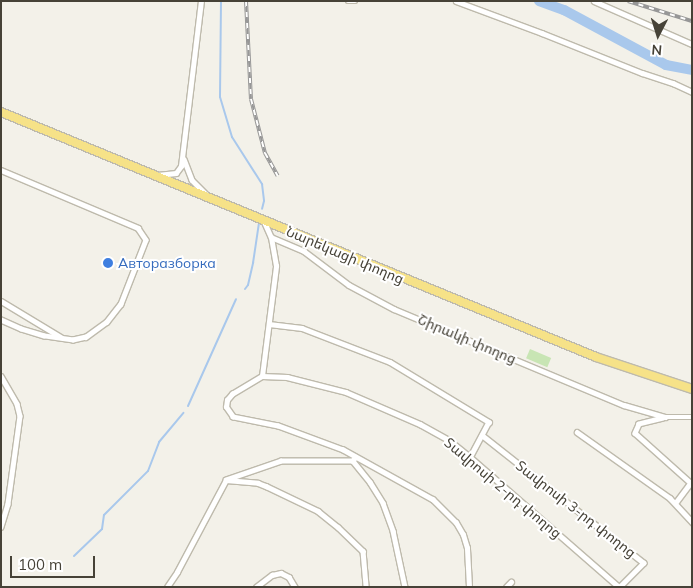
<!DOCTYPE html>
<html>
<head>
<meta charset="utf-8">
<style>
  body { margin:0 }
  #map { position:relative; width:693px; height:588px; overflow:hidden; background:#f3f1e9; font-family:Mulish,"Noto Sans Armenian",sans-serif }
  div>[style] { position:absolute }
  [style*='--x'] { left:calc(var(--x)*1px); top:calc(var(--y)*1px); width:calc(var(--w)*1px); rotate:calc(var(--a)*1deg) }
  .green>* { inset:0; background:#c8e5b4; transform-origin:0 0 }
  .stream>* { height:2px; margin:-1px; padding:0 1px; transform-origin:1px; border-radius:1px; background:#a9c8ec }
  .river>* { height:10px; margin:-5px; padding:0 5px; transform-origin:5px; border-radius:5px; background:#a9c8ec }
  .roads { filter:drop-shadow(1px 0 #bebaac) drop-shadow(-1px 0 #bebaac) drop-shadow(0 1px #bebaac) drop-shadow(0 -1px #bebaac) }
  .minor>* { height:4.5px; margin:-2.25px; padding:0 2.25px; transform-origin:2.25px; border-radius:2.25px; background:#fff }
  .trunk>* { height:8px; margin:-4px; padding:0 4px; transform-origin:4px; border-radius:4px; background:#f6e288 }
  .rail>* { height:4px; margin-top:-2px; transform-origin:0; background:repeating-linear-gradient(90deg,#fff 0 5.5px,#979797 0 11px); box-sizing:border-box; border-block:1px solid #979797 }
  .dots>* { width:14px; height:14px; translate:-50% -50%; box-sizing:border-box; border:2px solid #fff; border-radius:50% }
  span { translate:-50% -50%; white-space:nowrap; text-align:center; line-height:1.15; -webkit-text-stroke:4px #fff; paint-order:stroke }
  .street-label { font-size:14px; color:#464237 }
  .shop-label { font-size:14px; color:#366cbe }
  .left { translate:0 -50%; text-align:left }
  .frame { position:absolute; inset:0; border:2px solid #464237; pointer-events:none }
  .north { position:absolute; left:633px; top:10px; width:50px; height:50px; -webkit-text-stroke:4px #fff; paint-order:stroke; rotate:185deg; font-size:14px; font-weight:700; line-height:20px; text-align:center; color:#464237 }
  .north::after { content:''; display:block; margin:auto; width:18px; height:22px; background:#464237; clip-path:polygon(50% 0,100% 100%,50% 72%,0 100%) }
  .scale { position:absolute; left:10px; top:556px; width:85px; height:22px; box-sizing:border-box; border:2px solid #464237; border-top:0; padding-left:6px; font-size:15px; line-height:18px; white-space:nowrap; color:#464237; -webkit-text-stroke:4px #fff; paint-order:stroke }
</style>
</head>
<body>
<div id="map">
  <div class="green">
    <i style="left:530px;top:349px;width:23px;height:10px;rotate:23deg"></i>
  </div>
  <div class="stream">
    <i style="--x:221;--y:1;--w:96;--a:90.6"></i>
    <i style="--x:220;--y:97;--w:42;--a:73.3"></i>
    <i style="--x:232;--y:137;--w:56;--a:57.4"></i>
    <i style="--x:262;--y:184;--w:17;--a:83"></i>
    <i style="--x:264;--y:201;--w:8;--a:104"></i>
    <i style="--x:245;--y:289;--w:5;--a:-53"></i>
    <i style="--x:248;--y:285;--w:23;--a:-77"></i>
    <i style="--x:253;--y:263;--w:40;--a:-81.5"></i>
    <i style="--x:188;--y:406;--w:117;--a:-65.8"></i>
    <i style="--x:74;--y:556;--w:39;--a:-44"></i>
    <i style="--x:102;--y:529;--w:14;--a:-82"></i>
    <i style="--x:104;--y:515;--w:62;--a:-45"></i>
    <i style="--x:148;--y:471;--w:31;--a:-69"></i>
    <i style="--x:159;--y:442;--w:38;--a:-50"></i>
  </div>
  <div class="river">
    <i style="--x:539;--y:1;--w:27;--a:20"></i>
    <i style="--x:564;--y:10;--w:116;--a:28.3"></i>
    <i style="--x:666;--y:65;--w:26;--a:11"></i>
  </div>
  <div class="roads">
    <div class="minor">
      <i style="--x:348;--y:1;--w:7;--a:0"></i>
      <i style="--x:456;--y:1;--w:92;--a:20.4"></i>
      <i style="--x:542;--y:33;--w:108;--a:21.8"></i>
      <i style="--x:642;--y:73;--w:33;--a:18"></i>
      <i style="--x:673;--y:83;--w:21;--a:25"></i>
      <i style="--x:594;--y:1;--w:107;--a:23.7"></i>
      <i style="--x:184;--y:159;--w:22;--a:69"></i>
      <i style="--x:192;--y:180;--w:20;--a:45"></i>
      <i style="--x:1;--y:170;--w:149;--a:22.9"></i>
      <i style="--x:138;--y:228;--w:14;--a:56"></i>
      <i style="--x:146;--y:240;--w:69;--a:111.3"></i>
      <i style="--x:121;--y:304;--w:23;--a:128"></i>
      <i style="--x:107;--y:322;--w:26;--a:144"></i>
      <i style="--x:86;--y:337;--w:13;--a:167"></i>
      <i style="--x:73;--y:340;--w:29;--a:-172"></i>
      <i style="--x:44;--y:336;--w:24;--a:-163"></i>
      <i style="--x:21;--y:329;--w:22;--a:-156"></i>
      <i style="--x:157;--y:175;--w:19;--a:-6"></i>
      <i style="--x:176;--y:173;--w:9;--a:-54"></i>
      <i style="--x:181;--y:166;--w:166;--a:-83.1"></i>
      <i style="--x:264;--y:221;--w:17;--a:66"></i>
      <i style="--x:271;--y:237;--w:36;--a:23"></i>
      <i style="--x:304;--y:251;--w:56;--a:37.1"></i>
      <i style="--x:349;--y:285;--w:51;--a:28.1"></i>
      <i style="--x:394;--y:309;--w:249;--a:22.7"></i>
      <i style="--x:624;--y:405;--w:43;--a:16.3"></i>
      <i style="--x:665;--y:417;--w:27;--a:0"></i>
      <i style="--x:1;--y:301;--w:70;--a:31"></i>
      <i style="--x:269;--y:324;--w:33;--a:7"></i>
      <i style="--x:302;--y:328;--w:94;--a:21.1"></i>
      <i style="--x:390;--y:362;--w:116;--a:31.2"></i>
      <i style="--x:489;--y:422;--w:40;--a:118"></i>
      <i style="--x:1;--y:376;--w:32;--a:60"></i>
      <i style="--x:17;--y:404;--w:12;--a:76"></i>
      <i style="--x:20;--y:416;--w:89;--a:97.8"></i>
      <i style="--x:8;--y:504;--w:24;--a:107"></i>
      <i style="--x:262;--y:376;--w:111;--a:-82.7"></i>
      <i style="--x:276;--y:266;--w:29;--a:-100"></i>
      <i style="--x:663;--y:418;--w:25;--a:166"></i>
      <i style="--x:639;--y:424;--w:10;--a:114"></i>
      <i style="--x:635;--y:433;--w:75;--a:41.8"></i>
      <i style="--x:691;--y:483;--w:25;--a:127"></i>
      <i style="--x:577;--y:432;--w:114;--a:35.4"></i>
      <i style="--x:670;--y:498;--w:33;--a:47"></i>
      <i style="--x:482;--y:435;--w:206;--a:38.3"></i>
      <i style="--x:644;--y:563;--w:34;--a:135"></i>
      <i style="--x:356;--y:457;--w:5;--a:127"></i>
      <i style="--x:353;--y:461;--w:72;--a:180"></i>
      <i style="--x:281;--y:461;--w:58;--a:160.9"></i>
      <i style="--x:226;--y:480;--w:32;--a:5"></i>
      <i style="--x:258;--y:483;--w:9;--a:21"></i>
      <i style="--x:266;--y:486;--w:58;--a:25.7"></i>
      <i style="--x:318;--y:511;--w:26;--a:39"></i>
      <i style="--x:338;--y:527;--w:35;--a:44"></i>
      <i style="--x:363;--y:551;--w:36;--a:85"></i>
      <i style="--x:353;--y:461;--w:27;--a:51"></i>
      <i style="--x:370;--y:482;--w:25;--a:58"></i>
      <i style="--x:383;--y:503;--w:30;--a:70"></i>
      <i style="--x:393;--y:531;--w:57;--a:77.9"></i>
      <i style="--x:167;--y:587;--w:18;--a:-56"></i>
      <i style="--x:177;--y:572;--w:104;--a:-62"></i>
      <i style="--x:256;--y:587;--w:20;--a:-37"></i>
      <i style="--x:272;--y:575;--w:9;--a:-13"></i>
      <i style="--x:281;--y:573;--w:9;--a:27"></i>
      <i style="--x:289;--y:577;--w:12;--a:59"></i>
      <i style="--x:469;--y:587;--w:39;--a:-93"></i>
      <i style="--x:467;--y:548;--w:14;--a:-107"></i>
      <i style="--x:463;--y:535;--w:14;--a:-120"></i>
      <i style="--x:456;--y:523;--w:33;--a:-135"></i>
      <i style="--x:433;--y:500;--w:103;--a:-150.9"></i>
      <i style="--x:343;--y:450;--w:69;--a:-159.7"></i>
      <i style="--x:278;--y:426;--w:46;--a:-168.7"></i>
      <i style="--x:233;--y:417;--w:12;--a:-125"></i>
      <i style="--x:226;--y:407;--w:7;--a:-82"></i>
      <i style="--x:227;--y:400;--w:8;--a:-50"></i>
      <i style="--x:232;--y:394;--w:35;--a:-31"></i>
      <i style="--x:262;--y:376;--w:25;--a:2"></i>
      <i style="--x:287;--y:377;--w:61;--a:14.3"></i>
      <i style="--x:346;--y:392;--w:81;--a:23.4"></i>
      <i style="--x:420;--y:424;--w:33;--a:29"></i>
      <i style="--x:449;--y:440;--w:27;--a:39"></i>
      <i style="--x:470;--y:457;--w:198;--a:41.1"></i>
      <i style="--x:506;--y:587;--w:7;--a:-45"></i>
    </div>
    <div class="trunk">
      <i style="--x:1;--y:112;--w:643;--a:22.38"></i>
      <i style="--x:596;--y:357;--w:101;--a:18.4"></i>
    </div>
  </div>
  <div class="rail">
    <i style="--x:246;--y:1;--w:98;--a:87.1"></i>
    <i style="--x:251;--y:99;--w:56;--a:75.5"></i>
    <i style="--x:265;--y:153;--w:26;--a:61"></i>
    <i style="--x:628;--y:1;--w:67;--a:17.4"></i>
  </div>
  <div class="dots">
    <i style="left:108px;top:263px;background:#3f7fe0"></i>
  </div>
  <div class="street-label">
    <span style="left:345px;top:255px;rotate:23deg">Նարեկացի փողոց</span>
    <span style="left:467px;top:339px;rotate:23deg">Շիրակի փողոց</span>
    <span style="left:503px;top:488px;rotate:40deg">Տավրոսի 2-րդ փողոց</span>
    <span style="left:576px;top:509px;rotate:38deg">Տավրոսի 3-րդ փողոց</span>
  </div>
  <div class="shop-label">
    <span class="left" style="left:118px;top:263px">Авторазборка</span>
  </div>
  <div class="frame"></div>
  <div class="north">N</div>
  <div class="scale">100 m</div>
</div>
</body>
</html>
